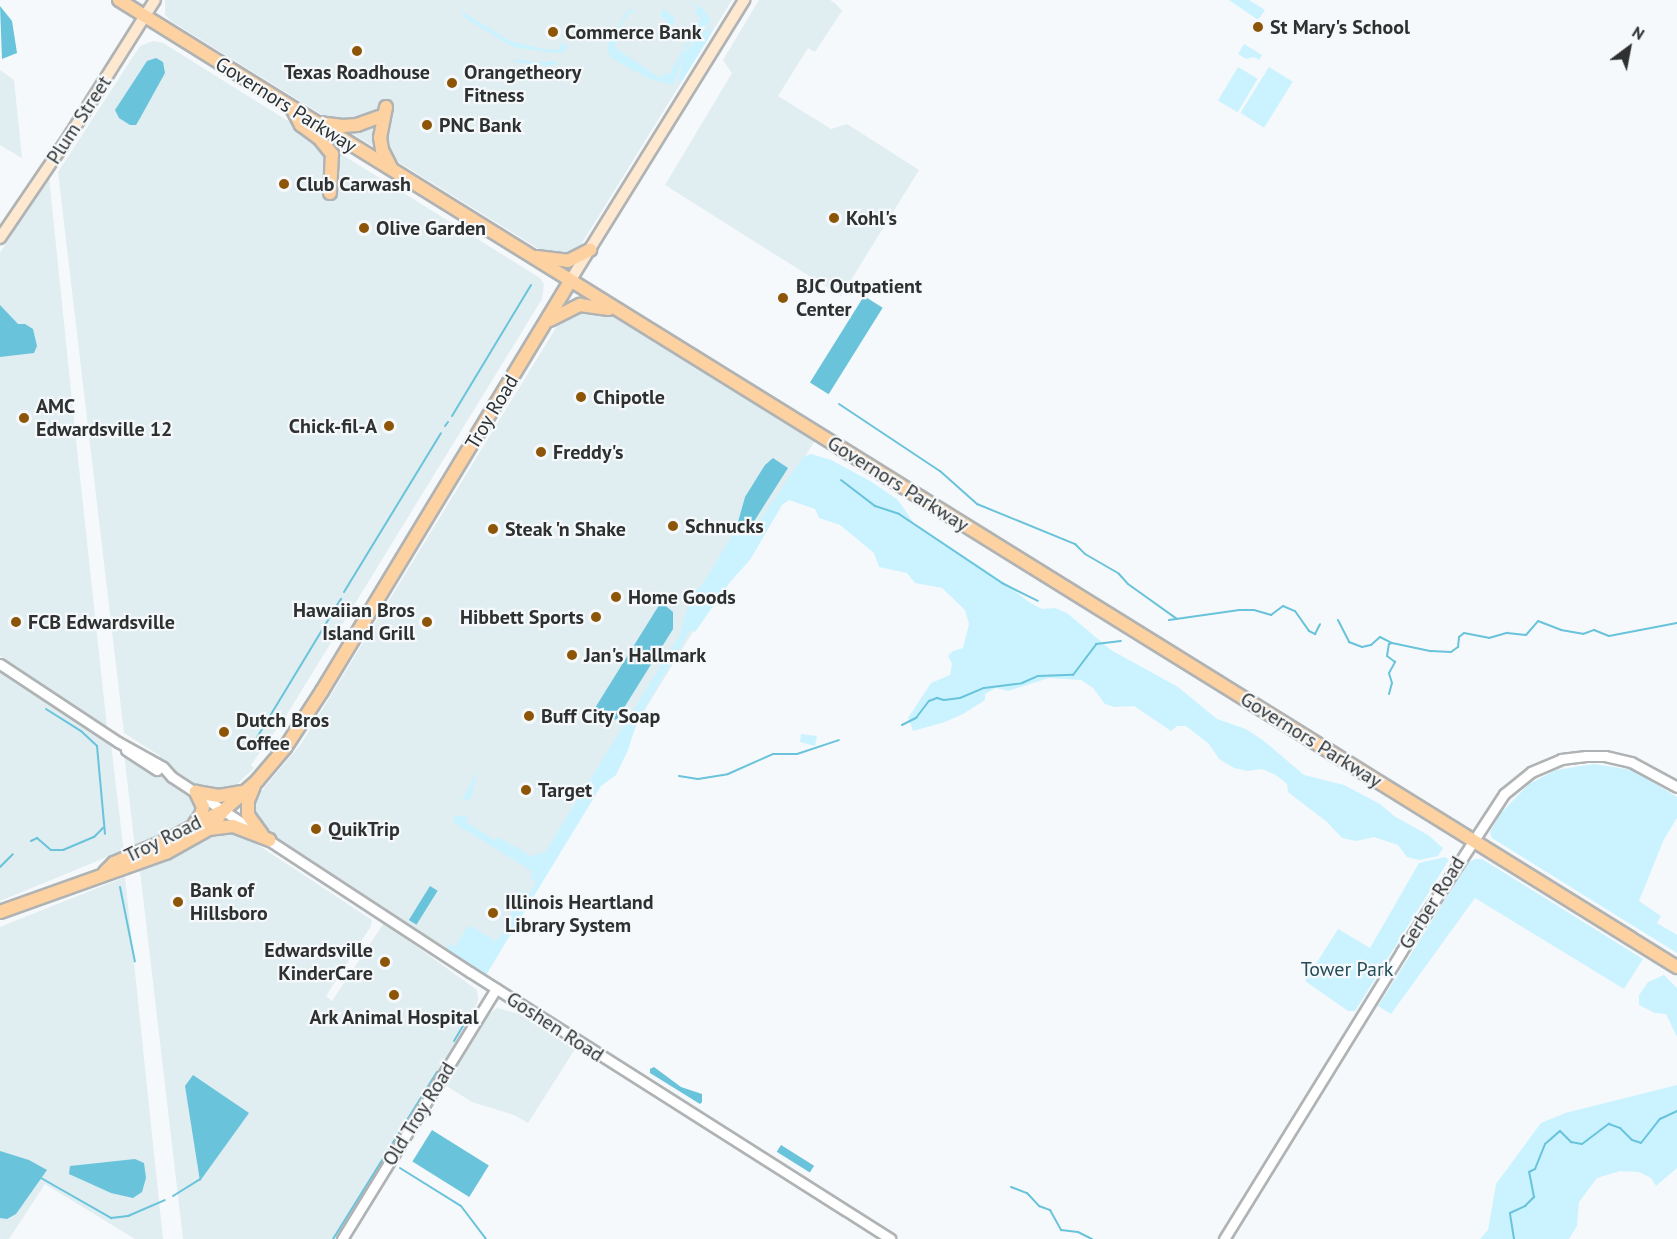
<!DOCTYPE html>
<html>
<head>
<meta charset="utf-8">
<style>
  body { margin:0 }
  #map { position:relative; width:1677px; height:1239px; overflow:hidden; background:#f6f9fb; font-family:"PT Sans",sans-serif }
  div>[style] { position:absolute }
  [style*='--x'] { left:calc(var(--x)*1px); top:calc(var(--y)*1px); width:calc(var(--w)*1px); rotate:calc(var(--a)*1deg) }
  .built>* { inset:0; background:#e0edf1 }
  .green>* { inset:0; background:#cbf3ff; transform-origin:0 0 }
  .water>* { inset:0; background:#68c3db; transform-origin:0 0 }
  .stream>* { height:2px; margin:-1px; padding:0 1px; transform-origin:1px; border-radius:1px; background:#68c3db }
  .roads { filter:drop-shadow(2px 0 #b0b3b4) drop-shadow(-2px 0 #b0b3b4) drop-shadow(0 2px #b0b3b4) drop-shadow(0 -2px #b0b3b4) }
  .tertiary>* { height:9px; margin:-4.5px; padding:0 4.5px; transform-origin:4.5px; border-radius:4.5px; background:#fff }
  .secondary>* { height:10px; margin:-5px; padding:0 5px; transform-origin:5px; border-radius:5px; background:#ffe8d0 }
  .primary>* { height:12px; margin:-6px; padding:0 6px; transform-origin:6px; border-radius:6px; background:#fed1a1 }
  .dots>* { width:16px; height:16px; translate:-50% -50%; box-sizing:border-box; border:3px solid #f6f9fb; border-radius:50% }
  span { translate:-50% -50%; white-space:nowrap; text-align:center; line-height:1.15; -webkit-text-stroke:4.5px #f6f9fb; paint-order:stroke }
  .poi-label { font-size:20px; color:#2f3131; font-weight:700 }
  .left { translate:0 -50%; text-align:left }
  .right { translate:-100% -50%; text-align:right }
  .street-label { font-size:20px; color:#2f3131 }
  .park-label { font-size:20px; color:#234c57 }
  .north { position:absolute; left:1599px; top:18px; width:60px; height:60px; -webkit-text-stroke:4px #f6f9fb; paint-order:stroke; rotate:32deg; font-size:16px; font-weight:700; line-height:24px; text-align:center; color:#2f3131 }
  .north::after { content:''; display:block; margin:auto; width:21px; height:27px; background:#2f3131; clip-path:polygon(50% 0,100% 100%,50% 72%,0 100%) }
</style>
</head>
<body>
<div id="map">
  <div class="built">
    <i style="clip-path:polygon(165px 0,732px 0,574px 256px,544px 252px,171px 21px,165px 15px)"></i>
    <i style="clip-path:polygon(759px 0,830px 0,836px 4px,842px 11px,815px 52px,808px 48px,778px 96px,831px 129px,847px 124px,919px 170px,841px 296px,665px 185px,732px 73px,723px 60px)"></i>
    <i style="clip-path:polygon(153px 41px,163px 43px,540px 278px,544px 284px,542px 299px,286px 716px,251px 765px,254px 768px,229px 792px,203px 789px,159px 761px,160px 756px,124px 733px,58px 172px,140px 46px)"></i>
    <i style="clip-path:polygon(0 70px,14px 80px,22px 158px,0 145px)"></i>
    <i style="clip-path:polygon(49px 177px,77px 449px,107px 727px,0 656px,0 253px)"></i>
    <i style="clip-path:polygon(571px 311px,600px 311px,614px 315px,816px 439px,689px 638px,482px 975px,259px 827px,252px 812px,254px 800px,301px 744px,557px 326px)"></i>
    <i style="clip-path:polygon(0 671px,111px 744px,124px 853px,107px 857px,0 901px)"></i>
    <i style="clip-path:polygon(124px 753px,193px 798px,198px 808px,195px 817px,176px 830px,135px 848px)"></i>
    <i style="clip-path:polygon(217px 831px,237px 831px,372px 920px,371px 926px,326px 996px,332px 1001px,384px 923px,477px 990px,478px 1000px,470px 1021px,336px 1239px,183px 1239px,140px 871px,187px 850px)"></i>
    <i style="clip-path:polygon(125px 877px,163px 1239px,135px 1239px,45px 1184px,9px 1239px,0 1239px,0 927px)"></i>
    <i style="clip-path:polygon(497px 1008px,519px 1014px,575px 1049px,528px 1123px,514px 1115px,472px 1102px,445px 1085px,486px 1017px)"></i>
  </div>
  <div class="green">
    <i style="clip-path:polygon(686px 0,702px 8px,711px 20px,686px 48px,673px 85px,650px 79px,640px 74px,640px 70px,638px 73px,611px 58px,607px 49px,610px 39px,627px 11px,632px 9px,635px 14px,630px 12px,612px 38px,616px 42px,614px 47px,660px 78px,664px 73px,669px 75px,701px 17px,695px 13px,698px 8px)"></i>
    <i style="clip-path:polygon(1229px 0,1249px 0,1265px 10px,1258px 20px)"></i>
    <i style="clip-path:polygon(463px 5px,463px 12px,510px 41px,544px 49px,559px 50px,560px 43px,569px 47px,563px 52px,554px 53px,513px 47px,466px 19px,462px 13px)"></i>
    <i style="clip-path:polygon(663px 9px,673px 16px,675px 21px,669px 31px,669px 24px,660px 15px)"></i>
    <i style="clip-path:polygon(711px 25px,710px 36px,683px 79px,677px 84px,685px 52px)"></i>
    <i style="clip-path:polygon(1244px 44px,1262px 55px,1259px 60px,1254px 57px,1246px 59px,1238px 54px)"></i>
    <i style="clip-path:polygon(517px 59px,533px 62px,556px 61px,558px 63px,551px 66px,513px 62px)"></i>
    <i style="left:1238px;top:67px;width:23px;height:39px;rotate:31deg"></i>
    <i style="left:1269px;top:67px;width:28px;height:54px;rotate:32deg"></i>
    <i style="clip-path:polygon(811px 454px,831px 460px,872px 482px,898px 500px,913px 522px,1002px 581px,1029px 602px,1042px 609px,1055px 608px,1067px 613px,1111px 650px,1178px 687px,1217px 719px,1246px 729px,1264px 741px,1304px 775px,1344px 785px,1380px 804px,1394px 816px,1428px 835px,1443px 848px,1438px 856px,1419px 860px,1407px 857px,1398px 845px,1374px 837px,1356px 841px,1342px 838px,1327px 822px,1288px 792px,1287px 784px,1276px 775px,1262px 769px,1248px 771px,1234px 768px,1219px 759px,1209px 744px,1186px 726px,1177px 726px,1171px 731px,1134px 706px,1114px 707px,1105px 704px,1093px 688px,1081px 680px,1049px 678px,1008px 691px,996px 688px,985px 694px,985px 700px,963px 714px,945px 722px,913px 731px,908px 718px,931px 683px,950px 675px,952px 664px,948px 656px,953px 651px,963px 648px,969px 624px,965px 610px,942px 588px,915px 583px,907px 573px,879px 567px,874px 553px,840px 525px,819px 518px,815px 509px,789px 500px,782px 505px,750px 560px,730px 582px,695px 632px,690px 630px,637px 722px,628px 750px,616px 775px,601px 786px,486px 975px,446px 949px,450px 944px,455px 947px,467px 927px,471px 926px,496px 941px,505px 930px,514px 908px,511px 906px,521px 890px,529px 895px,536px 882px,530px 878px,533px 872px,454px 823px,454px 816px,465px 816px,468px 818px,466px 822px,495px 840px,498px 837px,531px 856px,545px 852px,680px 635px,691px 595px,702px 585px,736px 529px,747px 536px,751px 533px,803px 457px)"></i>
    <i style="clip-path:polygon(801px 734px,817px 736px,815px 746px,800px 742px)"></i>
    <i style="clip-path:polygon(1594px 764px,1633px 770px,1677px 797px,1677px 818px,1664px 839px,1639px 901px,1661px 916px,1657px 923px,1677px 935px,1677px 953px,1492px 838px,1490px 832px,1500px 814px,1529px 784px,1556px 770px)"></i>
    <i style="clip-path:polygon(478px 770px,472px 795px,468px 801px,464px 799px,460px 803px)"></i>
    <i style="clip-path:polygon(1445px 857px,1449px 860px,1355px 1011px,1348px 1011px,1305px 981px,1338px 929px,1370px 948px,1419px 863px)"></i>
    <i style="clip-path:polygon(1475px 859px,1482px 859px,1643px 959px,1624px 989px,1475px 898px,1391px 1014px,1378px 1006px,1469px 862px)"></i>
    <i style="clip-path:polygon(1664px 975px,1677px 988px,1677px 1037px,1666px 1014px,1655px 1013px,1639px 1005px,1639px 995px,1648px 982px)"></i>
    <i style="clip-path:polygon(1677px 1085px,1677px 1168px,1656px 1186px,1651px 1178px,1639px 1172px,1620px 1171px,1597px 1178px,1579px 1202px,1577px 1226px,1569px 1239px,1480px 1239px,1488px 1230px,1496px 1184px,1541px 1123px,1565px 1113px)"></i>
  </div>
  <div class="water">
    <i style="clip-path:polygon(0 6px,12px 21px,17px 53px,2px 59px)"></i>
    <i style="clip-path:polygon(156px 58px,163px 62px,165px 73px,139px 120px,136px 125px,130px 125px,119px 118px,115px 110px,147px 61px)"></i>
    <i style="left:864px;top:296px;width:22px;height:102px;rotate:32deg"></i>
    <i style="clip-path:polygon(0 305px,18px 324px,25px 324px,33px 329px,37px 346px,34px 353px,0 357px)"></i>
    <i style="clip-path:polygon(773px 458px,788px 468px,746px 534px,736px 529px,745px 497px,765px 465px)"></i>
    <i style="clip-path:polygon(661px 602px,673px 612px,673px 629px,617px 719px,606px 722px,597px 715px,595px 708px)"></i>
    <i style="left:430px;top:886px;width:9px;height:40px;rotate:32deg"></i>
    <i style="clip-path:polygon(654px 1067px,681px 1087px,702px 1094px,702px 1102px,700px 1104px,650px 1073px,650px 1069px)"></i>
    <i style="clip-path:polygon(193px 1075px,249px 1113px,200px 1181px,185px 1086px)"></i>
    <i style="left:432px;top:1130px;width:67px;height:37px;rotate:32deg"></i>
    <i style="left:781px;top:1145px;width:39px;height:8px;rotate:32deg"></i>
    <i style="clip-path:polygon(0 1151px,29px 1160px,47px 1170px,16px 1214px,7px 1219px,0 1218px)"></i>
    <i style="clip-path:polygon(135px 1159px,144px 1163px,146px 1178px,142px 1192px,133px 1198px,111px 1193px,69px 1174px,70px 1166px)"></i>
  </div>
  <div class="stream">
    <i style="--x:839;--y:404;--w:121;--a:33.6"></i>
    <i style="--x:940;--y:471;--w:50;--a:41.7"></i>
    <i style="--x:977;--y:504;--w:106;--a:22.2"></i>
    <i style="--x:1075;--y:544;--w:14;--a:45"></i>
    <i style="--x:1085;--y:554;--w:39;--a:30"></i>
    <i style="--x:1119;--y:574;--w:13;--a:48"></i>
    <i style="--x:1128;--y:584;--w:60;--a:35.5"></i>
    <i style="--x:452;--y:416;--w:153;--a:-58.9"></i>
    <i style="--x:445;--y:426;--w:5;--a:-53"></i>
    <i style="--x:841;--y:480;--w:43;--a:37.4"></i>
    <i style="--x:875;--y:506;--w:25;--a:18"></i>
    <i style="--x:899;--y:514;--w:124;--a:33.8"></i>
    <i style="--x:1002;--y:583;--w:40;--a:26.6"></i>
    <i style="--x:344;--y:592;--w:186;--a:-58.6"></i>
    <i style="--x:335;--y:608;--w:11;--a:-56"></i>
    <i style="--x:1169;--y:620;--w:71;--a:-8.1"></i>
    <i style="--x:1239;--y:610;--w:15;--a:0"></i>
    <i style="--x:1254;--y:610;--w:18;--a:16"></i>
    <i style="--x:1271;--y:615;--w:15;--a:-37"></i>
    <i style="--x:1283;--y:606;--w:13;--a:23"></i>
    <i style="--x:1295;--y:611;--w:24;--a:55"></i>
    <i style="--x:1309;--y:631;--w:7;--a:27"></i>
    <i style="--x:1315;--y:634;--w:11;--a:-63"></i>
    <i style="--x:1338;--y:620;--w:25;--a:63"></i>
    <i style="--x:1349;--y:642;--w:14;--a:21"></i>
    <i style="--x:1362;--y:647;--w:9;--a:-13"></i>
    <i style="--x:1371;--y:645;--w:12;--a:-42"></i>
    <i style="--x:1380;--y:637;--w:13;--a:27"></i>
    <i style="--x:1389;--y:694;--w:11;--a:-75"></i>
    <i style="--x:1392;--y:683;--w:10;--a:-107"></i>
    <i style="--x:1389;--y:673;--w:13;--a:-61"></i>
    <i style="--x:1395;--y:662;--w:10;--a:-143"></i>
    <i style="--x:1387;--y:656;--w:12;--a:-81"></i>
    <i style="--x:1389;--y:644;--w:3;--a:-18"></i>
    <i style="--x:1392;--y:643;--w:40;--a:12"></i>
    <i style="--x:1431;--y:651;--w:20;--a:3"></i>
    <i style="--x:1451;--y:652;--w:9;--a:-36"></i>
    <i style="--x:1458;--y:647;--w:10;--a:-84"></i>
    <i style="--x:1459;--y:637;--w:6;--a:-39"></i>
    <i style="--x:1464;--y:633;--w:25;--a:11"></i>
    <i style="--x:1489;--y:638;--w:19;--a:-16"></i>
    <i style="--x:1507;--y:633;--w:19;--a:6"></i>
    <i style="--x:1526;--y:635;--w:18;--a:-49"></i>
    <i style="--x:1538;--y:621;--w:25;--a:21"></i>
    <i style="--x:1561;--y:630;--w:22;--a:10"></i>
    <i style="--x:1583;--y:634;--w:12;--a:-20"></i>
    <i style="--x:1594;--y:630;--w:16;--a:22"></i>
    <i style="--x:1609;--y:636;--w:69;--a:-10.8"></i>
    <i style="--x:46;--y:709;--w:41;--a:32.2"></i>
    <i style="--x:81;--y:731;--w:22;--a:43"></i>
    <i style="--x:97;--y:746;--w:88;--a:84.8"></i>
    <i style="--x:902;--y:725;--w:16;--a:-27"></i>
    <i style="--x:916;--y:718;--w:21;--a:-53"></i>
    <i style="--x:929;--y:701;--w:9;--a:-21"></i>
    <i style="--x:937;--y:698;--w:7;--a:16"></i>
    <i style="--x:944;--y:700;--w:16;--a:-7"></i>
    <i style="--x:960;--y:698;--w:26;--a:-23"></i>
    <i style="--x:984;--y:688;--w:38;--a:-7"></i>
    <i style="--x:1022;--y:683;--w:17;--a:-24"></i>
    <i style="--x:1038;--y:676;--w:35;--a:-2"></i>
    <i style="--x:1073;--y:675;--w:39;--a:-53"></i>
    <i style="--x:1096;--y:644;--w:25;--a:-7"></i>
    <i style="--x:250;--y:749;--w:157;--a:-58.8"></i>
    <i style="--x:679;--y:776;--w:19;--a:9"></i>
    <i style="--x:698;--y:779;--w:30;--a:-9"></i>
    <i style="--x:728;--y:774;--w:49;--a:-24"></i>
    <i style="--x:773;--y:754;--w:24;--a:0"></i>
    <i style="--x:797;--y:754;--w:44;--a:-18.4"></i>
    <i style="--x:31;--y:841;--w:7;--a:-27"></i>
    <i style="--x:37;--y:838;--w:18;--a:41"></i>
    <i style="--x:51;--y:850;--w:12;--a:0"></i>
    <i style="--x:63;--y:850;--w:34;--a:-23"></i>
    <i style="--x:94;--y:837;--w:13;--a:-45"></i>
    <i style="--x:0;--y:867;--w:18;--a:-45"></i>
    <i style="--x:120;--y:887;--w:76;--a:78.7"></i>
    <i style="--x:454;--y:1041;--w:23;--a:-59"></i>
    <i style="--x:400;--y:1168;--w:72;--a:31.9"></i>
    <i style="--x:461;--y:1206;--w:41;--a:52.9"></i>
    <i style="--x:41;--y:1178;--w:81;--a:29.7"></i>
    <i style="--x:111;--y:1218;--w:17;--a:-7"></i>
    <i style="--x:128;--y:1216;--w:40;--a:-23.4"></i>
    <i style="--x:1011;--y:1187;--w:17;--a:21"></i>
    <i style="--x:1027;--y:1193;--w:18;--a:47"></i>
    <i style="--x:1039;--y:1206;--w:12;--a:20"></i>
    <i style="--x:1050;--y:1210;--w:23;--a:61"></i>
    <i style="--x:1061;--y:1230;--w:17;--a:7"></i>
    <i style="--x:1078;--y:1232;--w:16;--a:27"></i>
    <i style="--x:173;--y:1196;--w:32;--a:-32"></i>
    <i style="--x:333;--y:1239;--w:197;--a:-58.1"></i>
    <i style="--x:1514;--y:1239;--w:26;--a:-99"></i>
    <i style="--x:1510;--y:1213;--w:17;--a:-25"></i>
    <i style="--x:1525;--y:1206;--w:13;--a:-45"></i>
    <i style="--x:1534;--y:1197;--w:25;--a:-101"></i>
    <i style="--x:1529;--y:1172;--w:7;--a:-27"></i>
    <i style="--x:1535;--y:1169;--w:27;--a:-68"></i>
    <i style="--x:1545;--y:1144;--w:20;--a:-41"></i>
    <i style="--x:1560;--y:1131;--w:16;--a:45"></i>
    <i style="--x:1571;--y:1142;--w:11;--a:10"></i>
    <i style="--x:1582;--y:1144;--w:34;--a:-37"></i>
    <i style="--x:1609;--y:1124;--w:12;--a:20"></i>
    <i style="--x:1620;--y:1128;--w:17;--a:45"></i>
    <i style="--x:1632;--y:1140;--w:9;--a:18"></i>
    <i style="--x:1641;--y:1143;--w:31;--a:-52"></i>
    <i style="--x:1660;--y:1119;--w:19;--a:-25"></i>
  </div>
  <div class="roads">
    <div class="tertiary">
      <i style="--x:0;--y:664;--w:141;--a:33.5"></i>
      <i style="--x:118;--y:742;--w:51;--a:29.1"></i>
      <i style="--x:163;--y:767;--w:13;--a:48"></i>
      <i style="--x:172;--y:777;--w:356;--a:33.2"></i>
      <i style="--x:470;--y:972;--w:498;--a:32.4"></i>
      <i style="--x:126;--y:750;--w:37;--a:33"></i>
      <i style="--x:342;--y:1239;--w:294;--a:-58.4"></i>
      <i style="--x:1224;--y:1239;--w:337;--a:-58.3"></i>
      <i style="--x:1401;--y:952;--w:189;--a:-56.9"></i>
      <i style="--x:1504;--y:794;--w:35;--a:-39"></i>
      <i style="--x:1531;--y:772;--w:33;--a:-23"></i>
      <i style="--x:1561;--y:759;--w:25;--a:-7"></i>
      <i style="--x:1586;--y:756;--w:19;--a:0"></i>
      <i style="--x:1605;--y:756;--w:27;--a:13"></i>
      <i style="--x:1631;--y:762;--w:52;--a:28.5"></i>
    </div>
    <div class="secondary">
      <i style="--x:0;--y:238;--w:121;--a:-55.8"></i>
      <i style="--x:68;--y:138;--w:163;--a:-57.8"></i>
      <i style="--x:570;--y:281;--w:331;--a:-58.2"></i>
    </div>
    <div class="primary">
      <i style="--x:119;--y:0;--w:1834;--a:31.83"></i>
      <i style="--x:386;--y:107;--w:31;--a:101"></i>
      <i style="--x:380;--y:137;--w:13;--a:81"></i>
      <i style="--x:382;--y:150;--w:20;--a:63"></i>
      <i style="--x:293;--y:110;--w:17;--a:62"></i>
      <i style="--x:301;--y:125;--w:22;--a:36"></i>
      <i style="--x:319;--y:138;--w:21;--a:51"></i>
      <i style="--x:332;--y:154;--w:39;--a:93"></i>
      <i style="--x:319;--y:123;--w:24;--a:7"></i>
      <i style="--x:343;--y:126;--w:14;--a:-4"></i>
      <i style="--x:357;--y:125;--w:23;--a:-20"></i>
      <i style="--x:537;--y:257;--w:31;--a:7"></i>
      <i style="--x:568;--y:261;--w:25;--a:-27"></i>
      <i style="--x:550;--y:320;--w:34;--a:-27"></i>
      <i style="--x:580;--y:305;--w:29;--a:8"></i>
      <i style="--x:254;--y:786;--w:16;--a:112"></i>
      <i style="--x:248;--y:801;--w:14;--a:90"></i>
      <i style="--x:248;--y:815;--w:24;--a:54"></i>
      <i style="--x:196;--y:792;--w:23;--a:10"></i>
      <i style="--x:219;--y:796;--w:22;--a:-10"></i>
      <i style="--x:195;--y:823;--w:10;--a:-53"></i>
      <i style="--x:201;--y:815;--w:8;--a:-76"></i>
      <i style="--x:203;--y:807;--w:17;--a:-115"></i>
      <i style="--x:209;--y:829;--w:24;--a:-7"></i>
      <i style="--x:233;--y:826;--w:39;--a:21"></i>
      <i style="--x:105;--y:872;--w:13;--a:-45"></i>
      <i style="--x:114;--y:863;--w:65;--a:-23.4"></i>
      <i style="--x:174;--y:837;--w:52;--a:-28.5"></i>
      <i style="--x:0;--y:912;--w:176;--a:-19.6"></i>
      <i style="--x:166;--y:853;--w:49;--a:-29.2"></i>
      <i style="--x:209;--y:829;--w:24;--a:-52"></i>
      <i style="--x:224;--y:810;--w:44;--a:-41.3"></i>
      <i style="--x:257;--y:781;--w:43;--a:-49.7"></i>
      <i style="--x:285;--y:748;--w:68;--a:-57"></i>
      <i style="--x:322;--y:691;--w:479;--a:-58.8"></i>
    </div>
  </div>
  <div class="dots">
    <i style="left:1258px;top:27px;background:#8c5508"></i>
    <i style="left:553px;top:32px;background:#8c5508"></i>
    <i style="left:357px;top:51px;background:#8c5508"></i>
    <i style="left:452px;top:83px;background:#8c5508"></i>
    <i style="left:427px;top:125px;background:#8c5508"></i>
    <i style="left:284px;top:184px;background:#8c5508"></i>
    <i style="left:834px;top:218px;background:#8c5508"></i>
    <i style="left:364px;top:228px;background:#8c5508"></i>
    <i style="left:783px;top:298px;background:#8c5508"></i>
    <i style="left:581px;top:397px;background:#8c5508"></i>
    <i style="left:24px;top:418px;background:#8c5508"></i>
    <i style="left:389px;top:426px;background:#8c5508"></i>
    <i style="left:541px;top:452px;background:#8c5508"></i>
    <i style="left:673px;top:526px;background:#8c5508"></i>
    <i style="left:493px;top:529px;background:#8c5508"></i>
    <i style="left:616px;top:597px;background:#8c5508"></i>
    <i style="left:596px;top:617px;background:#8c5508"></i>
    <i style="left:16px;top:622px;background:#8c5508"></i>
    <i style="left:427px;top:622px;background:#8c5508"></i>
    <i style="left:572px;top:655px;background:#8c5508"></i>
    <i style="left:529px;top:716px;background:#8c5508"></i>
    <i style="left:224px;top:732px;background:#8c5508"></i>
    <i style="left:526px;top:790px;background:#8c5508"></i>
    <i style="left:316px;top:829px;background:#8c5508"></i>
    <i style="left:178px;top:902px;background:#8c5508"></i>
    <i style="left:493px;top:913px;background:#8c5508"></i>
    <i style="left:385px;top:962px;background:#8c5508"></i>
    <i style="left:394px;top:995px;background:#8c5508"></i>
  </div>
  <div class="poi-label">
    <span class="left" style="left:1270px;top:27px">St Mary's School</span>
    <span class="left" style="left:565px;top:32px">Commerce Bank</span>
    <span style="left:357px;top:72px">Texas Roadhouse</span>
    <span class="left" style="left:464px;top:84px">Orangetheory<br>Fitness</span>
    <span class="left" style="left:439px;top:125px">PNC Bank</span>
    <span class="left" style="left:296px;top:184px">Club Carwash</span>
    <span class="left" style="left:846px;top:218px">Kohl's</span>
    <span class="left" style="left:376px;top:228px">Olive Garden</span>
    <span class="left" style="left:796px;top:298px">BJC Outpatient<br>Center</span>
    <span class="left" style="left:593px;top:397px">Chipotle</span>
    <span class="left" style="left:36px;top:418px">AMC<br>Edwardsville 12</span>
    <span class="right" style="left:377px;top:426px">Chick-fil-A</span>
    <span class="left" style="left:553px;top:452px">Freddy's</span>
    <span class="left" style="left:685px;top:526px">Schnucks</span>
    <span class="left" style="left:505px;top:529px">Steak 'n Shake</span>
    <span class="left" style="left:628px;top:597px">Home Goods</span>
    <span class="right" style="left:415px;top:622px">Hawaiian Bros<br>Island Grill</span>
    <span class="right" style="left:584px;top:617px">Hibbett Sports</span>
    <span class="left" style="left:28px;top:622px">FCB Edwardsville</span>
    <span class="left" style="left:584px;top:655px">Jan's Hallmark</span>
    <span class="left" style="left:541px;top:716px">Buff City Soap</span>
    <span class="left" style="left:236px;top:732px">Dutch Bros<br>Coffee</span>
    <span class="left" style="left:538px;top:790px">Target</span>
    <span class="left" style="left:328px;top:829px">QuikTrip</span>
    <span class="left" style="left:190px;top:902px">Bank of<br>Hillsboro</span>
    <span class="left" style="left:505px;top:914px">Illinois Heartland<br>Library System</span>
    <span class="right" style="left:373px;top:962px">Edwardsville<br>KinderCare</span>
    <span style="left:394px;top:1017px">Ark Animal Hospital</span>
  </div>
  <div class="street-label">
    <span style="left:286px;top:105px;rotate:32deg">Governors Parkway</span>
    <span style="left:79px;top:120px;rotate:-57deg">Plum Street</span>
    <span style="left:492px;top:412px;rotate:-59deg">Troy Road</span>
    <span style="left:898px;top:484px;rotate:32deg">Governors Parkway</span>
    <span style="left:1311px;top:740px;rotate:32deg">Governors Parkway</span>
    <span style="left:163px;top:839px;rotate:-26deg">Troy Road</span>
    <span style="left:1432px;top:903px;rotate:-58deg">Gerber Road</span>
    <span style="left:555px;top:1027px;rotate:33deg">Goshen Road</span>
    <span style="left:419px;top:1114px;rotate:-58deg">Old Troy Road</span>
  </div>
  <div class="park-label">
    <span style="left:1347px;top:969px">Tower Park</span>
  </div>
  <div class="north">N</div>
</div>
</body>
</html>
